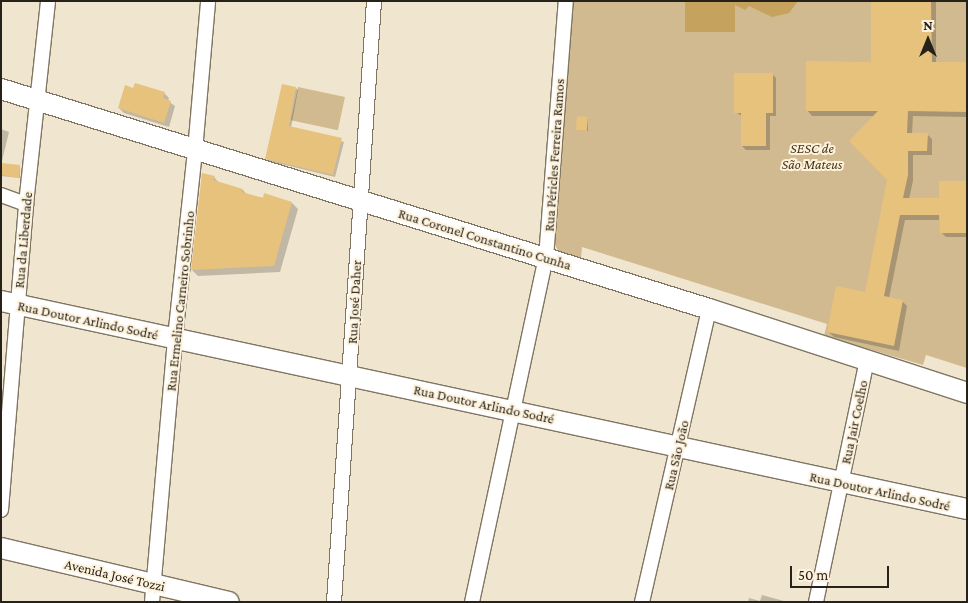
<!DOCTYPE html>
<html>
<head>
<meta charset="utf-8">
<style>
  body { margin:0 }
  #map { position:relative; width:968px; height:603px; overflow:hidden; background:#f0e5cf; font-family:"Crimson Pro",serif }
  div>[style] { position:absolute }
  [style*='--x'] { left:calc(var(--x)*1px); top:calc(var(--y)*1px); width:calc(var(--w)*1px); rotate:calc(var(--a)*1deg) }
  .green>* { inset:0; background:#d1ba8f; transform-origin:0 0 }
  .water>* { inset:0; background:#c5a25e }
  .shadow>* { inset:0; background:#0003 }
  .building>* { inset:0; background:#e6c27d; transform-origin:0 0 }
  .roads { filter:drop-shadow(1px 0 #807562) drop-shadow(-1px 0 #807562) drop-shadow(0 1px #807562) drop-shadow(0 -1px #807562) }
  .street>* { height:14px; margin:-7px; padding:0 7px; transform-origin:7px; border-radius:7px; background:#fff }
  .secondary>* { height:20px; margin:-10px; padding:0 10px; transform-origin:10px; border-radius:10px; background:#fff }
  span { translate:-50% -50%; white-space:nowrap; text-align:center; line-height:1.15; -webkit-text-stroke:4px #fef2dc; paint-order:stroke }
  .park-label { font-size:14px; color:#443516; font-style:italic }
  .street-label { font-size:14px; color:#26221a }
  .frame { position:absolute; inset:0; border:2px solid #26221a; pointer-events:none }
  .north { position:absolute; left:903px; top:15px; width:50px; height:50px; -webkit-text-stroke:4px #fef2dc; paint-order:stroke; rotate:0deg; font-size:14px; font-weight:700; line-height:20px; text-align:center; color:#26221a }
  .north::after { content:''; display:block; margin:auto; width:18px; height:22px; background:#26221a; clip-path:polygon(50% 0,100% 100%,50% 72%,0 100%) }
  .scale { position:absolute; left:790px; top:566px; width:99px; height:22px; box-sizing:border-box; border:2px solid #26221a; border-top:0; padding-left:6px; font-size:15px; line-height:18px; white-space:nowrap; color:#26221a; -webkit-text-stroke:4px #fef2dc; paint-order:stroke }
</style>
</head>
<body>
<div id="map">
  <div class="green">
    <i style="clip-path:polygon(573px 1px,967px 1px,967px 368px,926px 355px,923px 365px,824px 336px,827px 324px,582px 247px,581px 258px,559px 252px,555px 245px)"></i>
    <i style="left:298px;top:87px;width:48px;height:34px;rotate:12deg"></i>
  </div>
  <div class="water">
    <i style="clip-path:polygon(685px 1px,798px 1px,789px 13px,772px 17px,749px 6px,745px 10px,735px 5px,735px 32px,685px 32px)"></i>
  </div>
  <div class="shadow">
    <i style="clip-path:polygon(872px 1px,936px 1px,936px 63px,967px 64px,967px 117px,913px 116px,912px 134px,927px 134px,932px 139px,932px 155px,913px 155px,913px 181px,909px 199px,941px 200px,967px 183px,967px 237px,946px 237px,941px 232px,941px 220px,905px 220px,889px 298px,902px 301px,907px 306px,899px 351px,834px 337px,829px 332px,866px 293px,889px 179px,876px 116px,812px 116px,807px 110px,873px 63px)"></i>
    <i style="clip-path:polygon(772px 74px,776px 78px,776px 116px,770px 116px,770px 150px,746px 150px,742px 146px,742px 116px,735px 112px)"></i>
    <i style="clip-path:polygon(296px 88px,298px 90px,291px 128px,344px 142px,335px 177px,269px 161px,266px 158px)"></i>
    <i style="clip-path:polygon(134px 89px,164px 93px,169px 98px,168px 101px,175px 106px,169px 127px,124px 113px,119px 108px)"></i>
    <i style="clip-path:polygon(588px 118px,588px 131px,578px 130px,577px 129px)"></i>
    <i style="clip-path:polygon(1px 129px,9px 132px,1px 165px,20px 167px,20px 178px,1px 176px)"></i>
    <i style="clip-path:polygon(203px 174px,214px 177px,220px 184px,243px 190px,247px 195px,292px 203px,298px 209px,280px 272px,198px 276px,192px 270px)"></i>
    <i style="clip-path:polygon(762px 595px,784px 601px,785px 602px,748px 602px,749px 598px,760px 601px)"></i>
  </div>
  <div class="building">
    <i style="clip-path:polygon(871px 1px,931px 1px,932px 62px,967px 62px,967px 112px,908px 111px,907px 133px,928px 133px,927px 151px,908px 151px,908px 175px,903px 198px,939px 198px,939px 181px,967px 181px,967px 233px,940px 233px,939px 215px,900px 215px,884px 296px,903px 300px,894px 346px,827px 332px,836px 286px,865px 292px,887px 180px,849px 141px,878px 111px,806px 111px,806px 61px,871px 62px)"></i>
    <i style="clip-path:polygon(734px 73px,773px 73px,773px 113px,766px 113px,766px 146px,741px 146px,741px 113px,734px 113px)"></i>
    <i style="clip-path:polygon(135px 83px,165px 92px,163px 98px,171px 101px,164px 123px,118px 108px,125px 85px,133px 88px)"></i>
    <i style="clip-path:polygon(282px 84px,296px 87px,289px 126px,342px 138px,333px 175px,265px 159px)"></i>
    <i style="left:577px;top:116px;width:11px;height:14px;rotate:5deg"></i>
    <i style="clip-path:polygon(1px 163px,20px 165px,19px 178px,1px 175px)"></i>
    <i style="clip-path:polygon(202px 173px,215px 176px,213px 180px,243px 189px,242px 192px,263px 198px,264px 193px,292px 202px,274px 266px,191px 270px)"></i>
  </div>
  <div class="roads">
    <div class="street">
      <i style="--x:1;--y:195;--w:27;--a:20"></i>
      <i style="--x:1;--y:510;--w:307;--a:-85.3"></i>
      <i style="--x:26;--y:204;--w:204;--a:-83.8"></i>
      <i style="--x:152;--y:602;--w:265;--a:-85"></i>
      <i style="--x:175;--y:338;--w:188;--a:-83.9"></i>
      <i style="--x:195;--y:151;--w:151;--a:-85"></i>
      <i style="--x:334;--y:602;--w:602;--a:-86.19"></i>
      <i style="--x:472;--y:602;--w:352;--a:-77.9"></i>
      <i style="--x:546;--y:258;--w:258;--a:-85.6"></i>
      <i style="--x:642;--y:602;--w:301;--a:-77.1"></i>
      <i style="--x:816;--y:602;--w:247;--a:-78.1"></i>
    </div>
    <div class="secondary">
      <i style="--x:1;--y:89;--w:741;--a:17.26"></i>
      <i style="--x:709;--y:309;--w:271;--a:18"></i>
      <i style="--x:1;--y:301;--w:988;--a:12.15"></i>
      <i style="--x:1;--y:548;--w:234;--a:13.3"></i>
    </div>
  </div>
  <div class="park-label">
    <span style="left:812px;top:156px">SESC de<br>São Mateus</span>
  </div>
  <div class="street-label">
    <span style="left:554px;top:155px;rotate:-86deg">Rua Péricles Ferreira Ramos</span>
    <span style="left:485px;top:239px;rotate:17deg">Rua Coronel Constantino Cunha</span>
    <span style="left:23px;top:240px;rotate:-85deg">Rua da Liberdade</span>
    <span style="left:180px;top:301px;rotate:-84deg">Rua Ermelino Carneiro Sobrinho</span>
    <span style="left:354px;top:302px;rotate:-87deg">Rua José Daher</span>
    <span style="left:88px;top:320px;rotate:12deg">Rua Doutor Arlindo Sodré</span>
    <span style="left:484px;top:404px;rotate:12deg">Rua Doutor Arlindo Sodré</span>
    <span style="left:854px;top:422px;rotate:-78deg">Rua Jair Coelho</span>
    <span style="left:676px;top:455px;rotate:-77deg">Rua São João</span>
    <span style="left:880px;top:491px;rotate:12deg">Rua Doutor Arlindo Sodré</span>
    <span style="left:115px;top:575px;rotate:13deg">Avenida José Tozzi</span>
  </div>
  <div class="frame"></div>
  <div class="north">N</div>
  <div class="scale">50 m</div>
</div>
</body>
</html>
